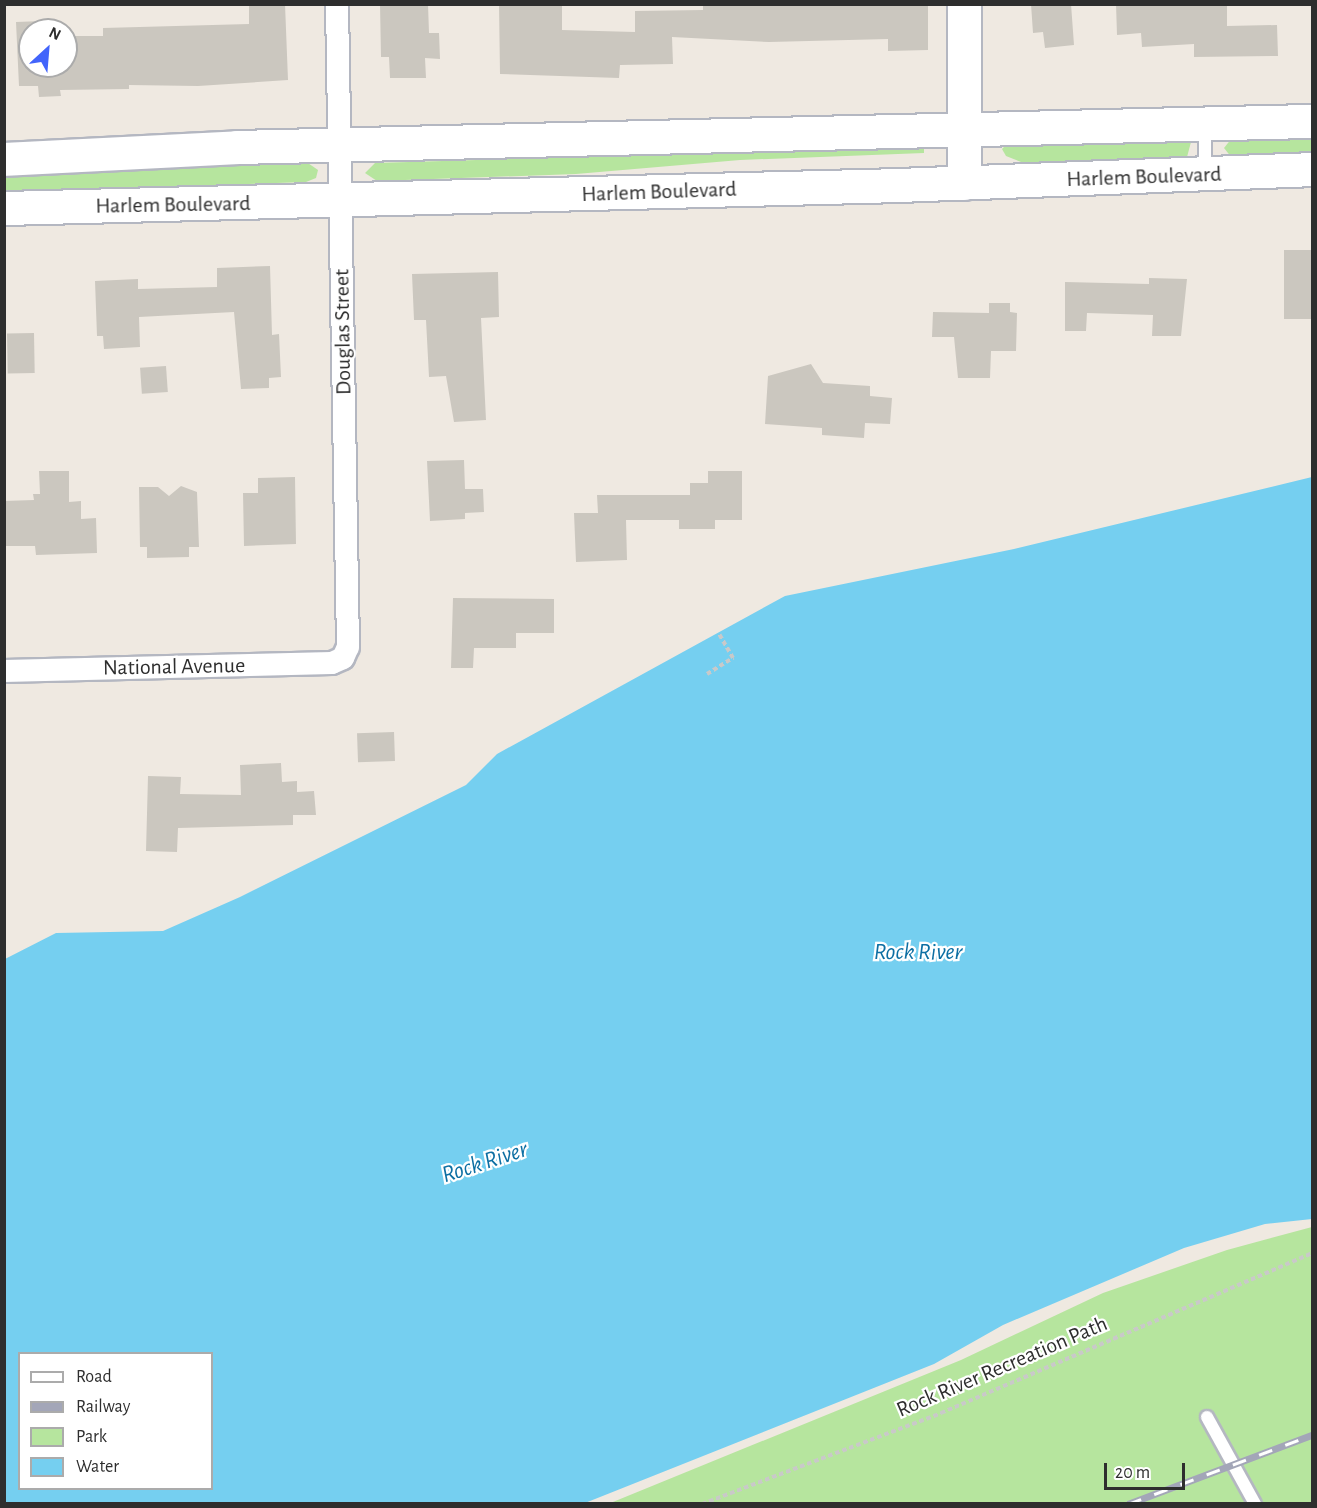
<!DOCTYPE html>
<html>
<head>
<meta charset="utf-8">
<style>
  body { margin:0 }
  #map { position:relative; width:1317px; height:1508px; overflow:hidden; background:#efe9e1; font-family:"Alegreya Sans",sans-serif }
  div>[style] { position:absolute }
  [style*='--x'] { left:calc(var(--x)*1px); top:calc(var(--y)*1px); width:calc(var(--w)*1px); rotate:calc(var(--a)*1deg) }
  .green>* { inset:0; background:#b6e59e }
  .water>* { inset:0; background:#75cff0 }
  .building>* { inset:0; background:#cbc7bf; transform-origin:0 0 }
  .path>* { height:4px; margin-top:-2px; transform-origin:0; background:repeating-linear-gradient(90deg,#c9c9c9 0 4.5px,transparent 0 7.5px) }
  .roads { filter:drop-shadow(2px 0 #b4b7c1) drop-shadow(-2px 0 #b4b7c1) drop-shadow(0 2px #b4b7c1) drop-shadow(0 -2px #b4b7c1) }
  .lane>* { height:12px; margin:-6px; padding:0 6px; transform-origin:6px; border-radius:6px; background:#fff }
  .street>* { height:22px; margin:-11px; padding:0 11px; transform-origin:11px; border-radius:11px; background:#fff }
  .secondary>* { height:33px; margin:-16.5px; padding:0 16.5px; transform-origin:16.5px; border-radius:16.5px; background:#fff }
  .rail>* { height:7px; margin-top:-3.5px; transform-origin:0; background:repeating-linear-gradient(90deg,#fff 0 14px,#a3a6b8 0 28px); box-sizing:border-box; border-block:2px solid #a3a6b8 }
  span { translate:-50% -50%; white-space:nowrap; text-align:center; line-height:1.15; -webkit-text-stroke:4.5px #fff; paint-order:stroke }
  .street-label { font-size:22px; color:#2e2e2e }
  .water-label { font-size:24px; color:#0d6fa3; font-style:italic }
  .frame { position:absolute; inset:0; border:6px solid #2e2e2e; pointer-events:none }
  .legend { position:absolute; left:18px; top:1352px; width:195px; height:138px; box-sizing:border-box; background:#fff; border:2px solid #ababab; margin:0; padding:8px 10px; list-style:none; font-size:18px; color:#2e2e2e }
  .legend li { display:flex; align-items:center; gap:12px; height:30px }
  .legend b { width:30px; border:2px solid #ababab }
  .north { position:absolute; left:18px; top:18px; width:60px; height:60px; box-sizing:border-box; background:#fff; border:2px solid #ababab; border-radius:50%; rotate:26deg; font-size:16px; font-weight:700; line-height:24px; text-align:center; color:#2e2e2e }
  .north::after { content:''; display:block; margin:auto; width:21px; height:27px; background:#4264fb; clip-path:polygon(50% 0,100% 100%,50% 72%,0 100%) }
  .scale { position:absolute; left:1104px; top:1463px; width:81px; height:27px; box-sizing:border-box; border:3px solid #2e2e2e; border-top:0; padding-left:8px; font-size:18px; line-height:21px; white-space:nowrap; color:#2e2e2e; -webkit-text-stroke:4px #fff; paint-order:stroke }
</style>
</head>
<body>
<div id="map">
  <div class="green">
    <i style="clip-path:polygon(1312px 133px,1312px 155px,1232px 158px,1224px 148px,1232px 138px)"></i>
    <i style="clip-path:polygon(1177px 138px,1191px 142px,1187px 157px,1026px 164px,1006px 156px,1002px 149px,1008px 143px)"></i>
    <i style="clip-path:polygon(924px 147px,924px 153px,740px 160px,576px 174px,377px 181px,365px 173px,375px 163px)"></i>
    <i style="clip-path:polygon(305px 161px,318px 170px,316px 178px,306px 182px,5px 192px,4px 170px)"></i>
    <i style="clip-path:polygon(1312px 1227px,1312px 1503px,608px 1504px,961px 1360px,1103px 1293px,1227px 1250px)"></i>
  </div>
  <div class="water">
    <i style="clip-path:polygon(evenodd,1312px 477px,1312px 1219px,1265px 1224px,1184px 1248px,1003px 1325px,934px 1364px,585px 1503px,5px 1503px,5px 959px,56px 933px,163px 931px,240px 897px,466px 785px,497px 754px,785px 596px,1014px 549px,1312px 477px,20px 1354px,212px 1354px,212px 1488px,20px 1488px,20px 1354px)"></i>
  </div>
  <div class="building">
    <i style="clip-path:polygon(249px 4px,285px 4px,288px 80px,198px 86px,129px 85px,129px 89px,60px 90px,61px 96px,39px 97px,38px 86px,19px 86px,16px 22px,43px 21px,44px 30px,30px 30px,30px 66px,66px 66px,66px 36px,103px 36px,103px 28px,249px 24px)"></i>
    <i style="clip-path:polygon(380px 4px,428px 4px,429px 33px,439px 33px,440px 59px,425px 58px,426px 78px,390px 78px,389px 57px,381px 57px)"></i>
    <i style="clip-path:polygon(499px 4px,562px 4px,562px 30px,635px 32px,635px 11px,703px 10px,703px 4px,928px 4px,928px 50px,888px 51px,888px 39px,769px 42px,672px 37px,673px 64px,620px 65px,619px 78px,500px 74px)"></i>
    <i style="clip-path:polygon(1031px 4px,1071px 4px,1074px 45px,1045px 48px,1043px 32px,1033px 33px)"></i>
    <i style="clip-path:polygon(1116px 4px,1227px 4px,1227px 26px,1277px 25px,1278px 56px,1194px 57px,1194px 44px,1142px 47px,1141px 33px,1117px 35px)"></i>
    <i style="left:1284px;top:250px;width:28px;height:69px"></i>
    <i style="clip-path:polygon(270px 266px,272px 335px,279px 334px,281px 377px,269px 378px,269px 388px,241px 389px,234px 312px,139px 317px,140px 347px,104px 349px,103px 336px,97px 336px,95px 281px,138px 279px,138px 289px,217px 287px,217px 268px)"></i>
    <i style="clip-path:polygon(498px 272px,499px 317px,481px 318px,486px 420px,454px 422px,446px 376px,429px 377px,426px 320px,414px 320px,412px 274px)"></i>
    <i style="clip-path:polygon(1149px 278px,1187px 279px,1181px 336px,1152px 336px,1153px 315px,1087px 313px,1086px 331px,1065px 331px,1065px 282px,1149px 284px)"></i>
    <i style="clip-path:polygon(989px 303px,1010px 303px,1010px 312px,1017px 313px,1016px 351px,991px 351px,990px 378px,958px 378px,954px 337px,932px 337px,933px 312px,989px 313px)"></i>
    <i style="left:34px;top:333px;width:40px;height:27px;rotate:89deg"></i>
    <i style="clip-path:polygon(811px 364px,823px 383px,870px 386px,870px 396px,892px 398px,890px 424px,865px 423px,864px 438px,822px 435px,822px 428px,765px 424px,768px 376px)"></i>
    <i style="left:166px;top:366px;width:26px;height:26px;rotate:86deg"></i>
    <i style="clip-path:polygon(464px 460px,465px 489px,483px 489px,484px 512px,465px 513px,465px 519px,430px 521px,427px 461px)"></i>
    <i style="clip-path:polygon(39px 471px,69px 471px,69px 502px,81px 501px,81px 519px,96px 518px,97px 553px,36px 555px,35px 546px,4px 546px,4px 501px,34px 500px,33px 494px,40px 494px)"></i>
    <i style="clip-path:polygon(708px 471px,742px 471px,742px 520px,715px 520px,715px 529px,679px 529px,679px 520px,626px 520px,627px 560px,576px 562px,574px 513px,598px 513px,597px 495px,690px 495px,690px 483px,708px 483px)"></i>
    <i style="clip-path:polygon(295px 477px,296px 544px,244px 546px,243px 493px,258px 493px,258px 478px)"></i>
    <i style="clip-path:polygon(181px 486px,197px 492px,199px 547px,189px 547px,189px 557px,147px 558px,147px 547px,140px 547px,139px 487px,158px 487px,169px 496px)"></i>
    <i style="clip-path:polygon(453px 598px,554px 599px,554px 633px,516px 633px,516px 648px,474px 648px,473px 668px,451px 668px)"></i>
    <i style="left:394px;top:732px;width:29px;height:37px;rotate:88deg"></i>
    <i style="clip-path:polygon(281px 763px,282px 782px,297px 781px,297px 792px,314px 791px,316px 815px,293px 815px,293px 825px,178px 828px,177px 852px,146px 851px,148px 776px,181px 777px,180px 794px,241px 795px,240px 765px)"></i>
  </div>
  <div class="path">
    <i style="--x:707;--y:674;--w:31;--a:-32"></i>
    <i style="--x:733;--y:658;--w:28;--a:-120"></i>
    <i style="--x:702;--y:1504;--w:256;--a:-20.8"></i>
    <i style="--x:941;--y:1413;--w:404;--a:-23.3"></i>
  </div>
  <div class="roads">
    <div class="lane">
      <i style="--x:1205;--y:124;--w:48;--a:90"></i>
      <i style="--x:1207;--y:1417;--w:99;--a:61.1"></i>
    </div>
    <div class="street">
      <i style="--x:4;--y:671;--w:328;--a:-1.4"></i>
      <i style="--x:332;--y:663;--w:12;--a:-24"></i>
      <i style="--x:343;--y:658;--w:12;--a:-66"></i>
      <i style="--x:348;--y:647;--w:643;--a:-90.98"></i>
    </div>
    <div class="secondary">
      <i style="--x:4;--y:159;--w:233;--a:-2.9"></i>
      <i style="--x:237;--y:147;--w:1075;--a:-1.39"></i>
      <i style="--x:964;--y:183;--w:179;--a:-90"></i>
      <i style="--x:4;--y:208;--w:894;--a:-1.47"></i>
      <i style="--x:898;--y:185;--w:414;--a:-2.2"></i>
    </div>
  </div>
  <div class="rail">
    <i style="--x:1128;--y:1504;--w:197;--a:-20.6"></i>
  </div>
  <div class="street-label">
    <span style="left:1144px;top:177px;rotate:-2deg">Harlem Boulevard</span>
    <span style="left:659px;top:192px;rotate:-2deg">Harlem Boulevard</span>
    <span style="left:173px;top:205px;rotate:-1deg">Harlem Boulevard</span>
    <span style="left:343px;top:332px;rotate:-91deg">Douglas Street</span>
    <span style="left:174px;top:667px;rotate:-1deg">National Avenue</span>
    <span style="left:1002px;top:1367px;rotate:-23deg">Rock River Recreation Path</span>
  </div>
  <div class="water-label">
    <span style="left:918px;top:953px">Rock River</span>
    <span style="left:485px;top:1163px;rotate:-18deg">Rock River</span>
  </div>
  <div class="frame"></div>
  <ul class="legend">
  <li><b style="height:8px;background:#fff"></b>Road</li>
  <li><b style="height:8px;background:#a3a6b8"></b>Railway</li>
  <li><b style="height:16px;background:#b6e59e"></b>Park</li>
  <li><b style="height:16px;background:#75cff0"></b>Water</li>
  </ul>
  <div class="north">N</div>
  <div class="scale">20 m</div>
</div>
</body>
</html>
